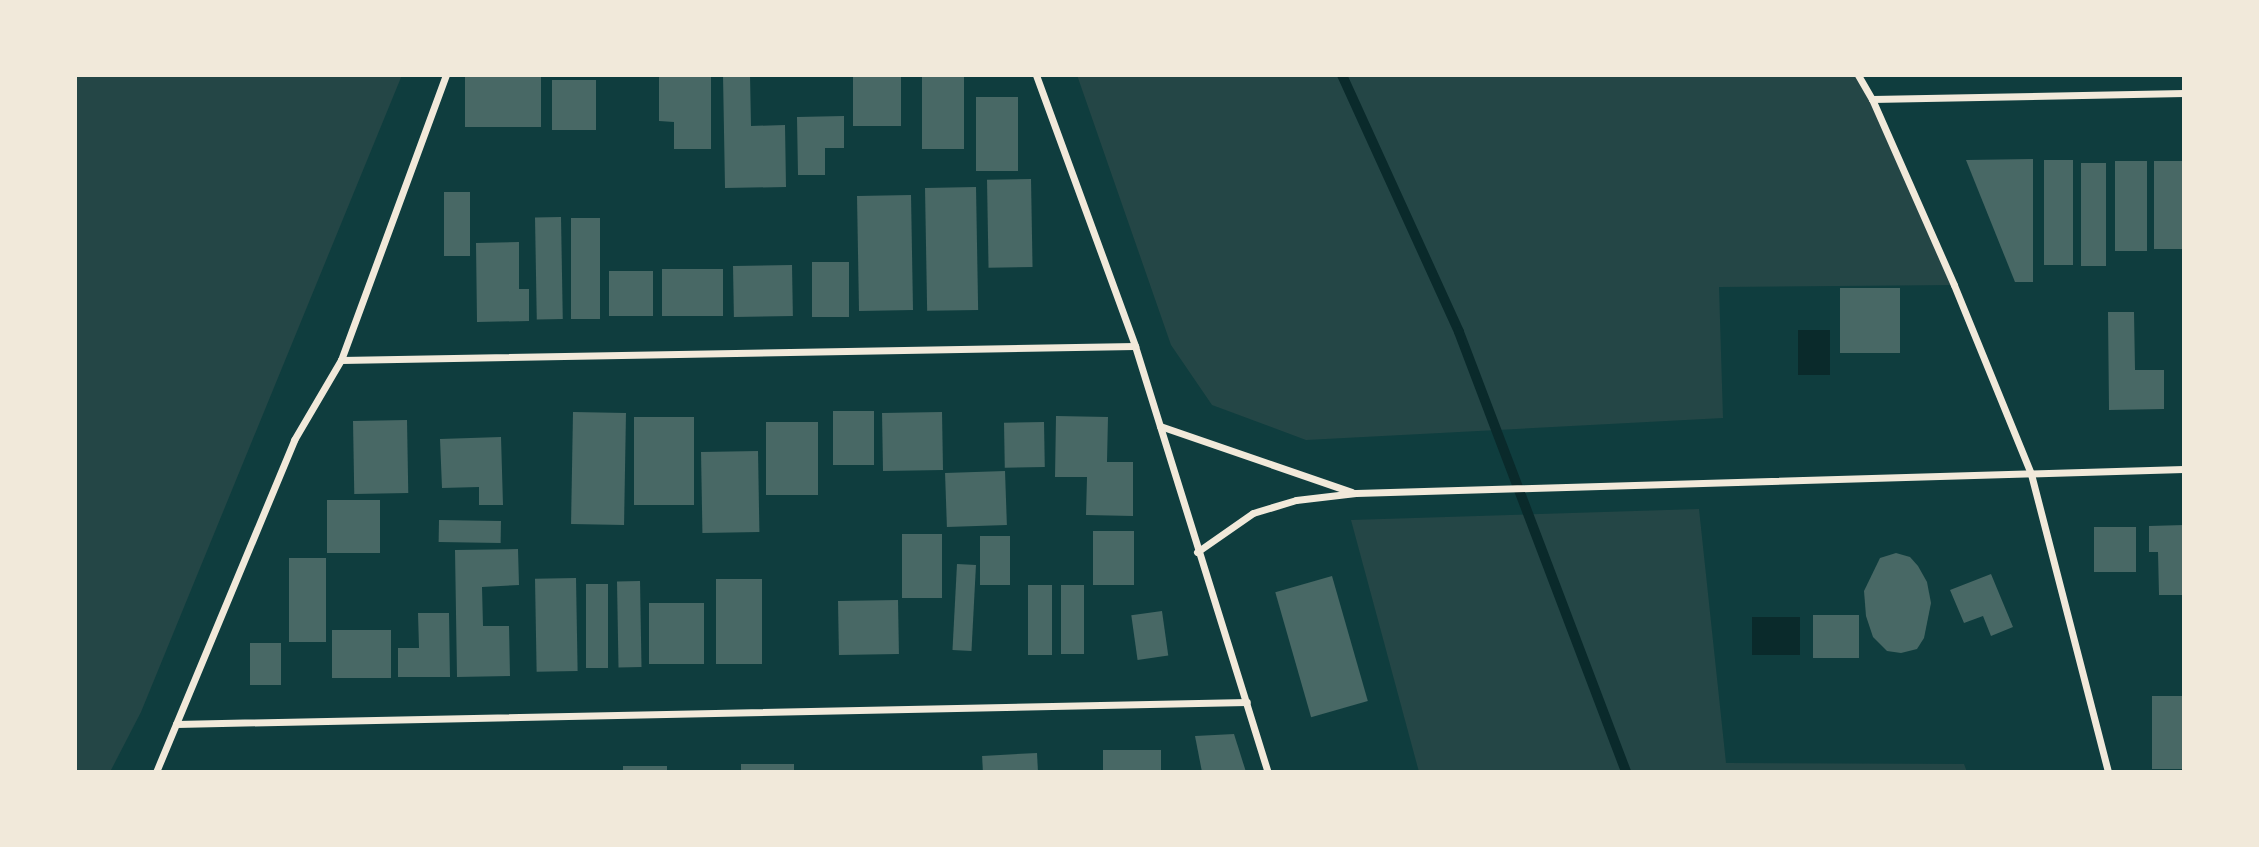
<!DOCTYPE html>
<html>
<head>
<meta charset="utf-8">
<style>
  body { margin:0 }
  #map { position:relative; width:2259px; height:847px; overflow:hidden; background:#0f3d3e; font-family:"Asap Condensed",sans-serif }
  div>[style] { position:absolute }
  [style*='--x'] { left:calc(var(--x)*1px); top:calc(var(--y)*1px); width:calc(var(--w)*1px); rotate:calc(var(--a)*1deg) }
  .green>* { inset:0; background:#244646 }
  .water>* { inset:0; background:#0a2a2b; transform-origin:0 0 }
  .stream>* { height:10px; margin:-5px; padding:0 5px; transform-origin:5px; border-radius:5px; background:#0a2a2b }
  .building>* { inset:0; background:#486865; transform-origin:0 0 }
  .minor>* { height:7px; margin:-3.5px; padding:0 3.5px; transform-origin:3.5px; border-radius:3.5px; background:#f1e9da }
  span { translate:-50% -50%; white-space:nowrap; text-align:center; line-height:1.15; -webkit-text-stroke:7px #f1e9da; paint-order:stroke }
  .frame { position:absolute; inset:0; border:77px solid #f1e9da; pointer-events:none }
</style>
</head>
<body>
<div id="map">
  <div class="green">
    <i style="clip-path:polygon(75px 75px,402px 75px,141px 712px,110px 772px,75px 772px)"></i>
    <i style="clip-path:polygon(1077px 75px,1858px 75px,1954px 285px,1719px 287px,1723px 418px,1306px 440px,1212px 405px,1171px 345px)"></i>
    <i style="clip-path:polygon(1699px 509px,1726px 763px,1964px 764px,1967px 772px,1419px 772px,1351px 520px)"></i>
  </div>
  <div class="water">
    <i style="left:1798px;top:330px;width:32px;height:45px"></i>
    <i style="left:1752px;top:617px;width:48px;height:38px"></i>
  </div>
  <div class="stream">
    <i style="--x:1342;--y:75;--w:282;--a:65.5"></i>
    <i style="--x:1459;--y:332;--w:471;--a:69.2"></i>
  </div>
  <div class="building">
    <i style="left:465px;top:75px;width:76px;height:52px"></i>
    <i style="clip-path:polygon(659px 75px,711px 75px,711px 149px,674px 149px,674px 122px,659px 121px)"></i>
    <i style="clip-path:polygon(723px 75px,750px 75px,751px 126px,785px 125px,786px 187px,725px 188px)"></i>
    <i style="left:853px;top:75px;width:48px;height:51px"></i>
    <i style="left:922px;top:75px;width:42px;height:74px"></i>
    <i style="left:552px;top:80px;width:44px;height:50px"></i>
    <i style="left:976px;top:97px;width:42px;height:74px"></i>
    <i style="clip-path:polygon(844px 116px,844px 148px,825px 148px,825px 175px,798px 175px,797px 117px)"></i>
    <i style="clip-path:polygon(2033px 159px,2033px 282px,2015px 282px,1966px 160px)"></i>
    <i style="left:2044px;top:160px;width:29px;height:105px"></i>
    <i style="left:2115px;top:161px;width:32px;height:90px"></i>
    <i style="left:2154px;top:161px;width:30px;height:88px"></i>
    <i style="left:2081px;top:163px;width:25px;height:103px"></i>
    <i style="left:1031px;top:179px;width:88px;height:44px;rotate:89deg"></i>
    <i style="left:976px;top:187px;width:123px;height:51px;rotate:89deg"></i>
    <i style="left:444px;top:192px;width:26px;height:64px"></i>
    <i style="left:911px;top:195px;width:115px;height:54px;rotate:89deg"></i>
    <i style="left:561px;top:217px;width:102px;height:26px;rotate:89deg"></i>
    <i style="left:571px;top:218px;width:29px;height:101px"></i>
    <i style="clip-path:polygon(519px 242px,519px 289px,529px 289px,529px 321px,477px 322px,476px 243px)"></i>
    <i style="left:812px;top:262px;width:37px;height:55px"></i>
    <i style="left:792px;top:265px;width:51px;height:59px;rotate:89deg"></i>
    <i style="left:662px;top:269px;width:61px;height:47px"></i>
    <i style="left:609px;top:271px;width:44px;height:45px"></i>
    <i style="left:1840px;top:288px;width:60px;height:65px"></i>
    <i style="clip-path:polygon(2108px 312px,2134px 312px,2135px 370px,2164px 370px,2164px 409px,2109px 410px)"></i>
    <i style="left:833px;top:411px;width:41px;height:54px"></i>
    <i style="left:573px;top:412px;width:53px;height:112px;rotate:1deg"></i>
    <i style="left:942px;top:412px;width:58px;height:60px;rotate:89deg"></i>
    <i style="clip-path:polygon(1056px 416px,1108px 417px,1107px 462px,1133px 462px,1133px 516px,1086px 515px,1087px 477px,1055px 477px)"></i>
    <i style="left:634px;top:417px;width:60px;height:88px"></i>
    <i style="left:407px;top:420px;width:73px;height:54px;rotate:89deg"></i>
    <i style="left:766px;top:422px;width:52px;height:73px"></i>
    <i style="left:1044px;top:422px;width:45px;height:40px;rotate:89deg"></i>
    <i style="clip-path:polygon(501px 437px,503px 505px,479px 505px,479px 487px,442px 488px,440px 439px)"></i>
    <i style="left:758px;top:451px;width:81px;height:57px;rotate:89deg"></i>
    <i style="left:1005px;top:471px;width:54px;height:60px;rotate:88deg"></i>
    <i style="left:327px;top:500px;width:53px;height:53px"></i>
    <i style="left:439px;top:520px;width:62px;height:22px;rotate:1deg"></i>
    <i style="clip-path:polygon(2184px 525px,2184px 595px,2159px 595px,2158px 552px,2149px 552px,2149px 526px)"></i>
    <i style="left:2094px;top:527px;width:42px;height:45px"></i>
    <i style="left:1093px;top:531px;width:41px;height:54px"></i>
    <i style="left:902px;top:534px;width:40px;height:64px"></i>
    <i style="left:980px;top:536px;width:30px;height:49px"></i>
    <i style="clip-path:polygon(518px 549px,519px 585px,482px 587px,483px 626px,509px 626px,510px 676px,457px 677px,455px 550px)"></i>
    <i style="clip-path:polygon(1896px 553px,1910px 557px,1918px 566px,1927px 582px,1931px 603px,1924px 638px,1917px 649px,1901px 653px,1887px 651px,1873px 637px,1866px 616px,1864px 591px,1880px 558px)"></i>
    <i style="left:289px;top:558px;width:37px;height:84px"></i>
    <i style="left:957px;top:564px;width:19px;height:86px;rotate:3deg"></i>
    <i style="clip-path:polygon(1991px 574px,2013px 627px,1991px 636px,1983px 616px,1964px 623px,1950px 590px)"></i>
    <i style="left:1332px;top:576px;width:130px;height:59px;rotate:74deg"></i>
    <i style="left:576px;top:578px;width:93px;height:41px;rotate:89deg"></i>
    <i style="left:716px;top:579px;width:46px;height:85px"></i>
    <i style="left:640px;top:581px;width:86px;height:23px;rotate:89deg"></i>
    <i style="left:586px;top:584px;width:22px;height:84px"></i>
    <i style="left:1028px;top:585px;width:24px;height:70px"></i>
    <i style="left:1061px;top:585px;width:23px;height:69px"></i>
    <i style="left:898px;top:600px;width:54px;height:60px;rotate:89deg"></i>
    <i style="left:649px;top:603px;width:55px;height:61px"></i>
    <i style="left:1162px;top:611px;width:45px;height:31px;rotate:82deg"></i>
    <i style="clip-path:polygon(418px 613px,449px 613px,450px 677px,398px 677px,398px 648px,419px 648px)"></i>
    <i style="left:1813px;top:615px;width:46px;height:43px"></i>
    <i style="left:332px;top:630px;width:59px;height:48px"></i>
    <i style="left:250px;top:643px;width:31px;height:42px"></i>
    <i style="left:2152px;top:696px;width:32px;height:73px"></i>
    <i style="clip-path:polygon(1234px 734px,1246px 772px,1202px 772px,1195px 736px)"></i>
    <i style="left:1161px;top:750px;width:22px;height:58px;rotate:90deg"></i>
    <i style="left:1037px;top:753px;width:19px;height:55px;rotate:87deg"></i>
    <i style="left:794px;top:764px;width:8px;height:53px;rotate:90deg"></i>
    <i style="left:623px;top:766px;width:44px;height:6px"></i>
  </div>
  <div class="minor">
    <i style="--x:1036;--y:75;--w:289;--a:69.9"></i>
    <i style="--x:1135;--y:346;--w:446;--a:72.7"></i>
    <i style="--x:1858;--y:75;--w:28;--a:60"></i>
    <i style="--x:1872;--y:99;--w:203;--a:66.2"></i>
    <i style="--x:1954;--y:285;--w:204;--a:67.8"></i>
    <i style="--x:2031;--y:474;--w:308;--a:75.5"></i>
    <i style="--x:1872;--y:99;--w:312;--a:-1.1"></i>
    <i style="--x:341;--y:360;--w:794;--a:-1.01"></i>
    <i style="--x:1160;--y:426;--w:203;--a:19"></i>
    <i style="--x:1197;--y:552;--w:68;--a:-34.9"></i>
    <i style="--x:1253;--y:513;--w:45;--a:-16.8"></i>
    <i style="--x:1296;--y:500;--w:60;--a:-6.7"></i>
    <i style="--x:1356;--y:493;--w:828;--a:-1.66"></i>
    <i style="--x:176;--y:724;--w:1071;--a:-1.18"></i>
    <i style="--x:156;--y:772;--w:360;--a:-67.4"></i>
    <i style="--x:294;--y:440;--w:93;--a:-59.6"></i>
    <i style="--x:341;--y:360;--w:304;--a:-69.8"></i>
  </div>
  <div class="frame"></div>
</div>
</body>
</html>
